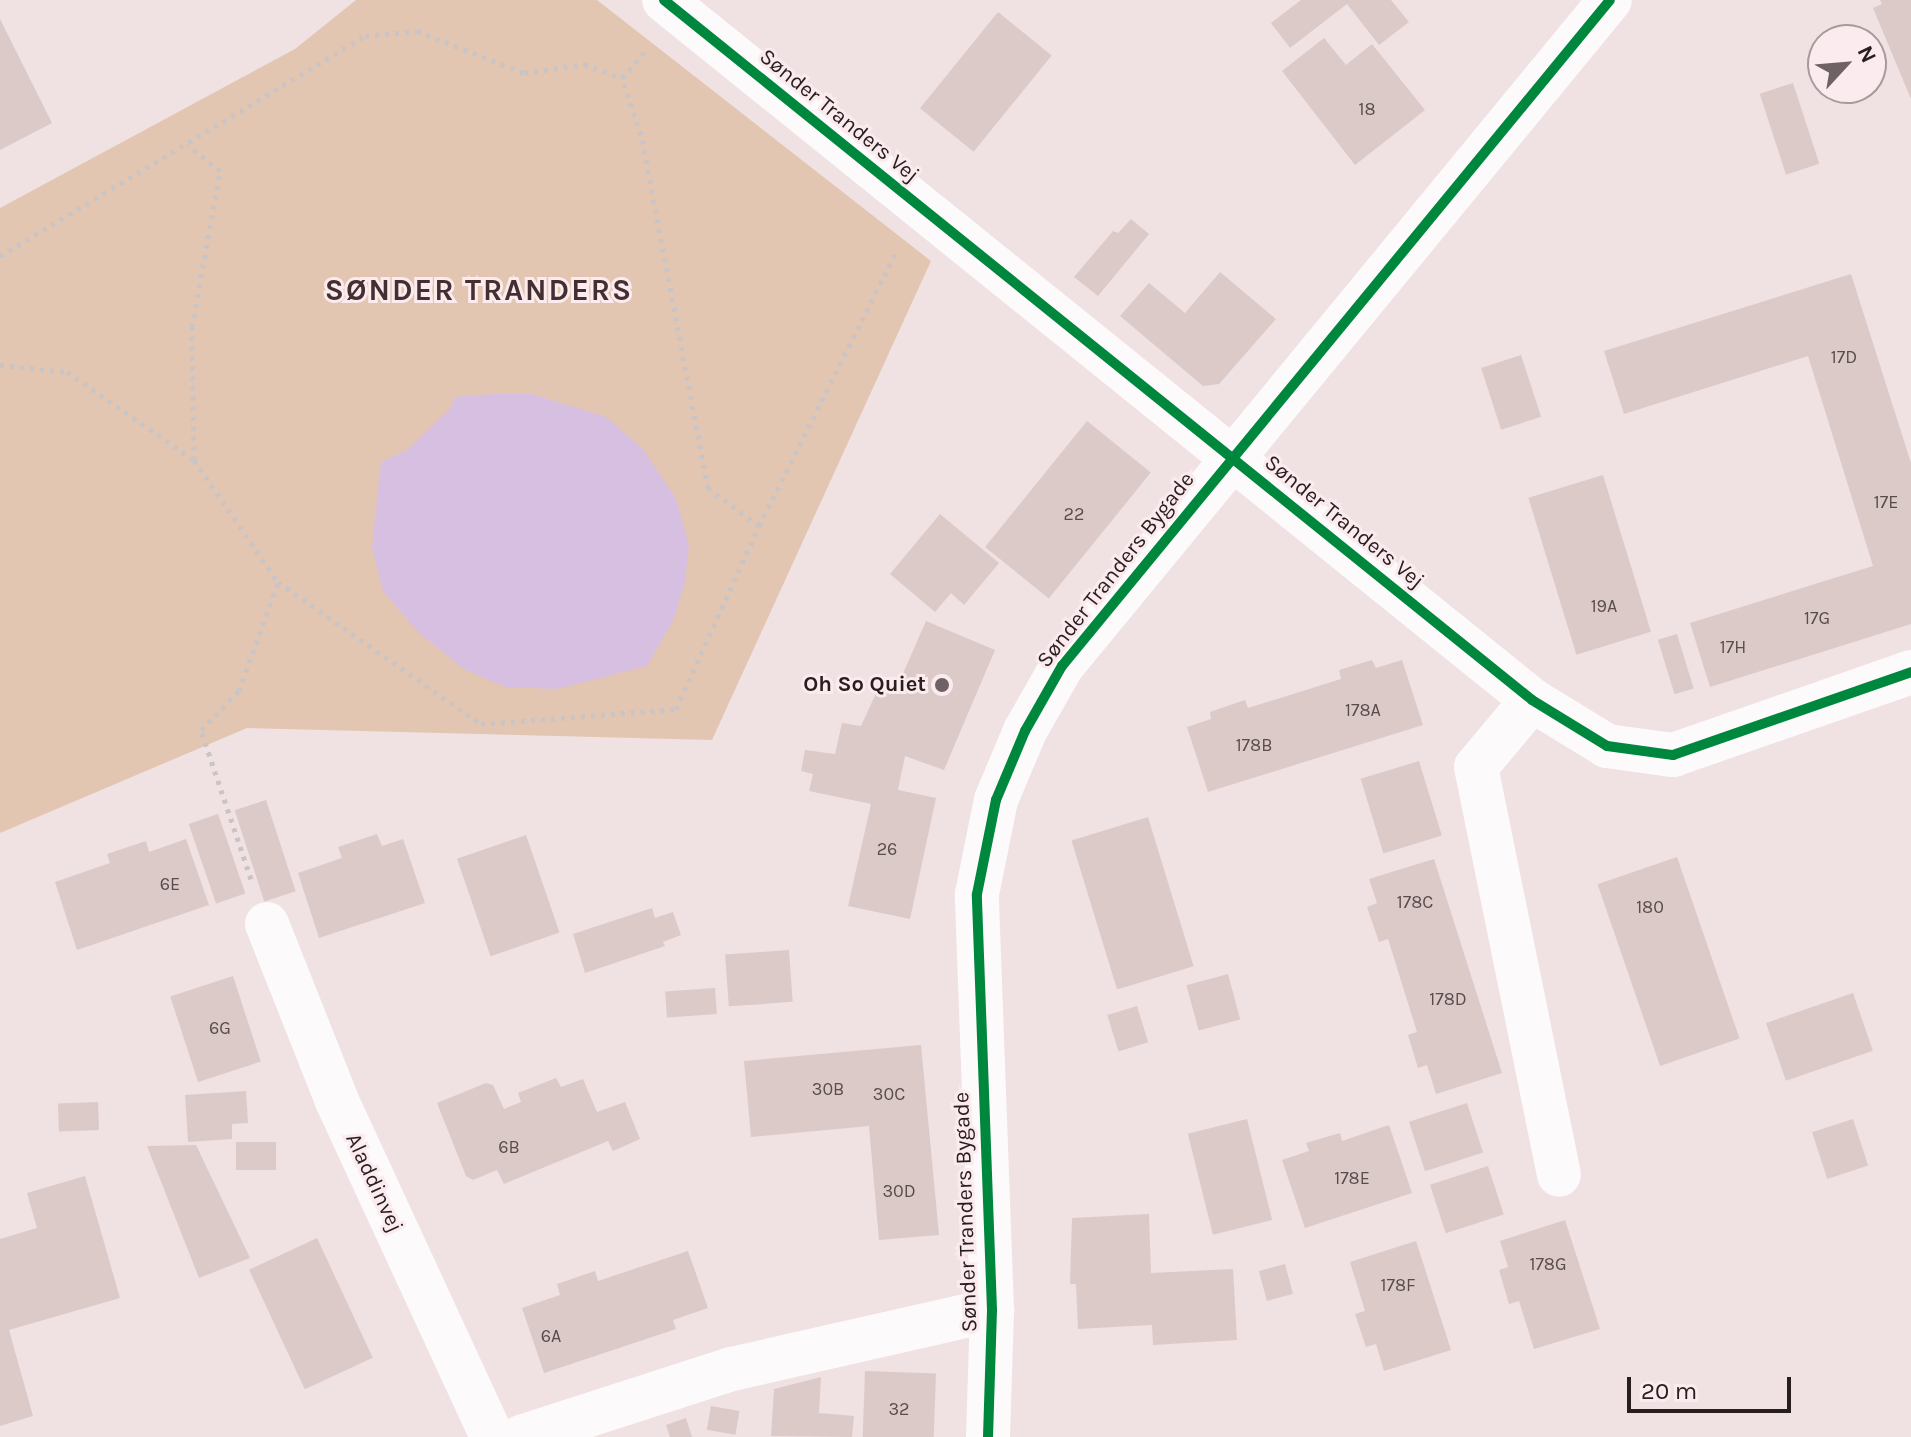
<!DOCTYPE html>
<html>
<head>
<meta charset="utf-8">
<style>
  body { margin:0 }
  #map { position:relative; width:1911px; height:1437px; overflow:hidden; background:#f0e1e3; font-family:Karla,sans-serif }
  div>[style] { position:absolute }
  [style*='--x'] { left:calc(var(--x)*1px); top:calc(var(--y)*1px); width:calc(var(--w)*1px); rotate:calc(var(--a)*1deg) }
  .green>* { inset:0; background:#e2c6b1 }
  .water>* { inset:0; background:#d7bfe2 }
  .building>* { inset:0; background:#dccac8; transform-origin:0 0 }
  .path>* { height:5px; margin-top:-2.5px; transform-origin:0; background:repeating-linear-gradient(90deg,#cac4c5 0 4px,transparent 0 10px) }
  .street>* { height:44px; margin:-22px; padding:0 22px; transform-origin:22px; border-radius:22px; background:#fdfafb }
  .cycleway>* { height:10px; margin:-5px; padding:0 5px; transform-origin:5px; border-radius:5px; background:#00873e }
  .dots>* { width:22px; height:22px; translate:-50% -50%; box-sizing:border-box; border:4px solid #fcebee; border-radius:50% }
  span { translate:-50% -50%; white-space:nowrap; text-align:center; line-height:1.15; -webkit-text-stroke:6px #fcebee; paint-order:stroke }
  .number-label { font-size:18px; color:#584c4d }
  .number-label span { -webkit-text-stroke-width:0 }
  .street-label { font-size:22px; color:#281e20 }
  .poi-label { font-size:22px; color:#281e20; font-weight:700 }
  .right { translate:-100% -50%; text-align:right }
  .district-label { font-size:30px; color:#432f32; font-weight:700; letter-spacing:2px }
  .north { position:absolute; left:1807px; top:24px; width:80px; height:80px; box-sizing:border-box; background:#fcebee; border:2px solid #a7999c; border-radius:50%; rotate:64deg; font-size:22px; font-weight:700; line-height:32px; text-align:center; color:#281e20 }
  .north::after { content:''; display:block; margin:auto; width:28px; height:36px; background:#6e6264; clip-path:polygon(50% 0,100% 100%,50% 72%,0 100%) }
  .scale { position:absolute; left:1627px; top:1377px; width:164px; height:36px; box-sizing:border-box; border:4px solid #281e20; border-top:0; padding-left:10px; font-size:24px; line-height:28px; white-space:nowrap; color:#281e20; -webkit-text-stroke:6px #fcebee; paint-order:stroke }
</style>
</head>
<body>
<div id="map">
  <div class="green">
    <i style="clip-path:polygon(356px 0,597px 0,931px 261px,712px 740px,247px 728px,0 833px,0 208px,295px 49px)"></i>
  </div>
  <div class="water">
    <i style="clip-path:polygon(494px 394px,532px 394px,606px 417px,643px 449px,676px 499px,689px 544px,685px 583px,673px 621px,647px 666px,557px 689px,505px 687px,464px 669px,418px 632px,383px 591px,372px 548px,381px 462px,407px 450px,451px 408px,454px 397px)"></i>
  </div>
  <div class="building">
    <i style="clip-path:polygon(1301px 0,1391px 0,1409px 22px,1379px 45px,1347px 4px,1290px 48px,1271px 23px)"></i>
    <i style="clip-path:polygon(1880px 0,1911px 0,1911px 99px,1873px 8px,1882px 4px)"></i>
    <i style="left:998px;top:12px;width:69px;height:124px;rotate:39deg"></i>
    <i style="clip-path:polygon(0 19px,52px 123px,0 150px)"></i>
    <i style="clip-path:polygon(1324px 38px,1346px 65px,1372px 44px,1425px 110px,1355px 165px,1282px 71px)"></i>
    <i style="left:1793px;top:83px;width:85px;height:35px;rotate:72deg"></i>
    <i style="clip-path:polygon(1131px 219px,1149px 234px,1098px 296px,1074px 277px,1113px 231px,1118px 233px)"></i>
    <i style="clip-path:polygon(1220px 272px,1276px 319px,1219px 384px,1203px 386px,1120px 316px,1149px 283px,1185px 313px)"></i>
    <i style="clip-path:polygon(1851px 274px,1911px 463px,1911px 624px,1710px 687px,1690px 623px,1873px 566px,1808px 356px,1624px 414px,1604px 351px)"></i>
    <i style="left:1521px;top:355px;width:65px;height:42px;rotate:72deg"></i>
    <i style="left:1087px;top:421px;width:82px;height:162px;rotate:39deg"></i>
    <i style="left:1603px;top:475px;width:164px;height:78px;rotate:73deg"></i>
    <i style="clip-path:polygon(940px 514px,999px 563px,964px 605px,951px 593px,935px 612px,890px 574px)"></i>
    <i style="clip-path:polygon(926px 621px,995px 650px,944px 770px,905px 756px,898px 790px,936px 798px,910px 919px,848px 906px,871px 804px,809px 791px,813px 774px,801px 771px,805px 750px,835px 754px,842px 723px,861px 726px,883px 678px,898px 685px)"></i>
    <i style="left:1677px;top:634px;width:57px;height:20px;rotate:73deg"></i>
    <i style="clip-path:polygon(1372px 660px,1376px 668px,1402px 660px,1423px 725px,1208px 792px,1187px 727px,1211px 719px,1210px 712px,1245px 700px,1248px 708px,1341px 679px,1339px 670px)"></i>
    <i style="left:1419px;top:761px;width:78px;height:61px;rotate:73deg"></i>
    <i style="left:266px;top:800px;width:96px;height:33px;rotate:72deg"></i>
    <i style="left:218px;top:814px;width:84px;height:31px;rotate:71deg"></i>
    <i style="left:1148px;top:817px;width:156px;height:80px;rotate:73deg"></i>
    <i style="clip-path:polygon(377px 834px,382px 846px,403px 839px,425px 903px,319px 938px,298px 873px,342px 858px,338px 847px)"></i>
    <i style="left:526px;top:835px;width:103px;height:73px;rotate:71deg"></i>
    <i style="clip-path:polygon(186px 839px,209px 905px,77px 950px,55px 882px,110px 863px,107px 854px,146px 841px,149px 852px)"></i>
    <i style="left:1677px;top:857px;width:192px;height:84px;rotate:71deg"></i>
    <i style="clip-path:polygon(1434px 859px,1502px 1073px,1436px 1094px,1427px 1065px,1418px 1068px,1408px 1035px,1417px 1032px,1388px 939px,1379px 942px,1367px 907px,1377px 903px,1369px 879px)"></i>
    <i style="clip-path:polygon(652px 908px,655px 918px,673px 912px,681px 935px,663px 942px,665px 946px,585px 973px,573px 934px)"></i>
    <i style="left:789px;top:950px;width:52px;height:64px;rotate:86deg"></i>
    <i style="left:1228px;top:974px;width:47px;height:43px;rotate:75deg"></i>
    <i style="left:233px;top:976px;width:90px;height:66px;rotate:72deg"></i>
    <i style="left:715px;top:988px;width:26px;height:50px;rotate:86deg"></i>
    <i style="left:1853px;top:993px;width:61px;height:92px;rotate:71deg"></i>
    <i style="left:1137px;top:1006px;width:38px;height:31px;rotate:73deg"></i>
    <i style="clip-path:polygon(921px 1045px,939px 1235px,879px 1240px,869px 1126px,751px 1137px,744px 1061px)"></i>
    <i style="clip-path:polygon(556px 1078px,561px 1087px,583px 1079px,597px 1112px,625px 1102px,640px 1139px,613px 1151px,608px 1141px,504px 1184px,497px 1170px,473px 1180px,466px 1176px,437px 1103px,486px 1083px,493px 1085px,504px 1109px,521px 1102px,518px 1093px)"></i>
    <i style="clip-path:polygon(246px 1091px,248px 1123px,232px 1124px,232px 1139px,188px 1142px,185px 1095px)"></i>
    <i style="left:98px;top:1102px;width:28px;height:40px;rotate:88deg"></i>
    <i style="left:1467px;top:1103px;width:52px;height:61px;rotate:72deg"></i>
    <i style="left:1247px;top:1119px;width:104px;height:61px;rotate:76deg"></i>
    <i style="left:1853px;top:1119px;width:49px;height:43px;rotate:72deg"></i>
    <i style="clip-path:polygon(1389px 1125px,1412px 1193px,1305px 1228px,1282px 1160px,1309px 1151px,1306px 1143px,1340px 1133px,1342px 1141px)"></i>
    <i style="left:276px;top:1142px;width:28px;height:40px;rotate:90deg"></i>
    <i style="clip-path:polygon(196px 1145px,250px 1258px,199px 1278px,147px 1146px)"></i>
    <i style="left:1488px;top:1166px;width:51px;height:61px;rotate:72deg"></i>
    <i style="clip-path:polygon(85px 1176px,120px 1298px,9px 1330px,33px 1416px,0 1426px,0 1239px,37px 1228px,27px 1193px)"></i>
    <i style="clip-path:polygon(1149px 1214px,1151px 1273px,1233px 1269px,1237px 1340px,1153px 1345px,1152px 1325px,1078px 1329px,1076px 1284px,1070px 1284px,1072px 1218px)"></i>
    <i style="clip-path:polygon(1565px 1220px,1600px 1329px,1534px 1349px,1519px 1301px,1509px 1304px,1499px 1270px,1508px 1267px,1500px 1241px)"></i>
    <i style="left:317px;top:1238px;width:132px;height:75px;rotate:65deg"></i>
    <i style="clip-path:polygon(1416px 1241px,1451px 1350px,1384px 1371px,1376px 1344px,1366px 1347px,1355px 1314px,1365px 1311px,1350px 1262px)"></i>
    <i style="clip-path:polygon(688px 1251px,708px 1308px,673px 1320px,676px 1329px,544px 1373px,522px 1308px,560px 1295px,557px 1284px,595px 1271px,598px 1281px)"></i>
    <i style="left:1285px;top:1264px;width:31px;height:27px;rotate:75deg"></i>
    <i style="left:865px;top:1371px;width:71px;height:66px;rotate:2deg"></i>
    <i style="clip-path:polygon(821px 1377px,819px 1413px,854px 1416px,852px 1437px,771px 1436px,774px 1389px)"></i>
    <i style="left:711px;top:1406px;width:29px;height:24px;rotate:10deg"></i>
    <i style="clip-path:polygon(686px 1418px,692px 1437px,670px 1437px,666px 1425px)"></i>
  </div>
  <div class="path">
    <i style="--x:0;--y:256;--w:426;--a:-31.1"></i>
    <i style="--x:365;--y:36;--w:52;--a:-5.5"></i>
    <i style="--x:417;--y:31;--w:115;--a:21.4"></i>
    <i style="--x:524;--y:73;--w:61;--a:-8.5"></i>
    <i style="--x:584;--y:64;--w:40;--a:20.2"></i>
    <i style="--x:622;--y:78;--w:37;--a:-49"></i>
    <i style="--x:0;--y:365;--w:67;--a:6"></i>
    <i style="--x:67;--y:372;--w:155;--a:34.7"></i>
    <i style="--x:194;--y:460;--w:133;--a:-90.9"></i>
    <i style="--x:192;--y:327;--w:158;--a:-79.8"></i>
    <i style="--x:220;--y:171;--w:41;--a:-140.9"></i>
    <i style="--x:194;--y:460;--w:148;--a:55.5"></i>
    <i style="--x:759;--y:526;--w:308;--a:-63.4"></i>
    <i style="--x:251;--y:879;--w:157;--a:-108.6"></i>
    <i style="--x:201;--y:730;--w:54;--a:-45.7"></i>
    <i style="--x:239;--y:691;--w:116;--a:-70.3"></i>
    <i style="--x:278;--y:582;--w:248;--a:35"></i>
    <i style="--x:481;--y:724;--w:196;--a:-4.4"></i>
    <i style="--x:676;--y:709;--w:201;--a:-65.6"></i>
    <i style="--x:759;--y:526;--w:64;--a:-143.3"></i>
    <i style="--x:708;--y:488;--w:359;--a:-100.7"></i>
    <i style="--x:641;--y:135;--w:60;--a:-108.4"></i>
  </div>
  <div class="street">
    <i style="--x:664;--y:0;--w:1115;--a:38.88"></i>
    <i style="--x:1532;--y:700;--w:88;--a:31.5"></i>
    <i style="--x:1607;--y:746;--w:67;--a:7.8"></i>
    <i style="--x:1673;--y:755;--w:252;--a:-19.2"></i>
    <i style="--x:1532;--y:700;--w:87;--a:129.9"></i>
    <i style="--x:1476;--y:767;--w:416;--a:78.5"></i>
    <i style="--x:267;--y:924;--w:190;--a:68.4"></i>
    <i style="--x:337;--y:1101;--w:370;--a:65.2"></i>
    <i style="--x:521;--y:1437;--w:222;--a:-17.9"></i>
    <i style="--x:732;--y:1369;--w:267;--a:-12.8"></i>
    <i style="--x:988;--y:1437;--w:127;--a:-88.2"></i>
    <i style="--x:992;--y:1310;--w:416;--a:-92.1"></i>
    <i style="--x:977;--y:894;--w:96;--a:-78.6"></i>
    <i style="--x:996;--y:800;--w:75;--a:-67.2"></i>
    <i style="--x:1025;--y:731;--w:75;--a:-60.4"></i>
    <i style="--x:1062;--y:666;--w:862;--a:-50.55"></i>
  </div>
  <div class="cycleway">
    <i style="--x:664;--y:0;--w:1115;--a:38.88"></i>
    <i style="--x:1532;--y:700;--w:88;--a:31.5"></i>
    <i style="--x:1607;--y:746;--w:67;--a:7.8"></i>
    <i style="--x:1673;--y:755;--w:252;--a:-19.2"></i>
    <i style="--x:988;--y:1437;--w:127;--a:-88.2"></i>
    <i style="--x:992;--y:1310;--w:416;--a:-92.1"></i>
    <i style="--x:977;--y:894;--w:96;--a:-78.6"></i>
    <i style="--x:996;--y:800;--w:75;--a:-67.2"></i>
    <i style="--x:1025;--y:731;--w:75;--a:-60.4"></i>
    <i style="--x:1062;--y:666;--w:862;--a:-50.55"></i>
  </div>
  <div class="dots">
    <i style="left:942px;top:685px;background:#6e6264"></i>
  </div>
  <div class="number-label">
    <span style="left:1367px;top:109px">18</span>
    <span style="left:1844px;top:357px">17D</span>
    <span style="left:1886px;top:502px">17E</span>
    <span style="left:1074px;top:514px">22</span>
    <span style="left:1604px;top:606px">19A</span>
    <span style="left:1817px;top:618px">17G</span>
    <span style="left:1733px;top:647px">17H</span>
    <span style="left:1363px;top:710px">178A</span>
    <span style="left:1254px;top:745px">178B</span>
    <span style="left:887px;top:849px">26</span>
    <span style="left:170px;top:884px">6E</span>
    <span style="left:1415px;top:902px">178C</span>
    <span style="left:1650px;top:907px">180</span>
    <span style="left:1448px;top:999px">178D</span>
    <span style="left:220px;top:1028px">6G</span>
    <span style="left:828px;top:1089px">30B</span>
    <span style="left:889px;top:1094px">30C</span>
    <span style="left:509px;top:1147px">6B</span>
    <span style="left:1352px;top:1178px">178E</span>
    <span style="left:899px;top:1191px">30D</span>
    <span style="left:1548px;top:1264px">178G</span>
    <span style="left:1398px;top:1285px">178F</span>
    <span style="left:551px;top:1336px">6A</span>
    <span style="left:899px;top:1409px">32</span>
  </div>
  <div class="street-label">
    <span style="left:839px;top:116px;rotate:39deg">Sønder Tranders Vej</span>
    <span style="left:1344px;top:522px;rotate:39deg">Sønder Tranders Vej</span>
    <span style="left:1116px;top:570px;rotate:-52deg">Sønder Tranders Bygade</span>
    <span style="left:374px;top:1183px;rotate:65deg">Aladdinvej</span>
    <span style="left:966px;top:1212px;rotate:-92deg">Sønder Tranders Bygade</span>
  </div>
  <div class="poi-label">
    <span class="right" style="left:926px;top:685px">Oh So Quiet</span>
  </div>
  <div class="district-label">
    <span style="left:479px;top:290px">SØNDER TRANDERS</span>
  </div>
  <div class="north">N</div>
  <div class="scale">20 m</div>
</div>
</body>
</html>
